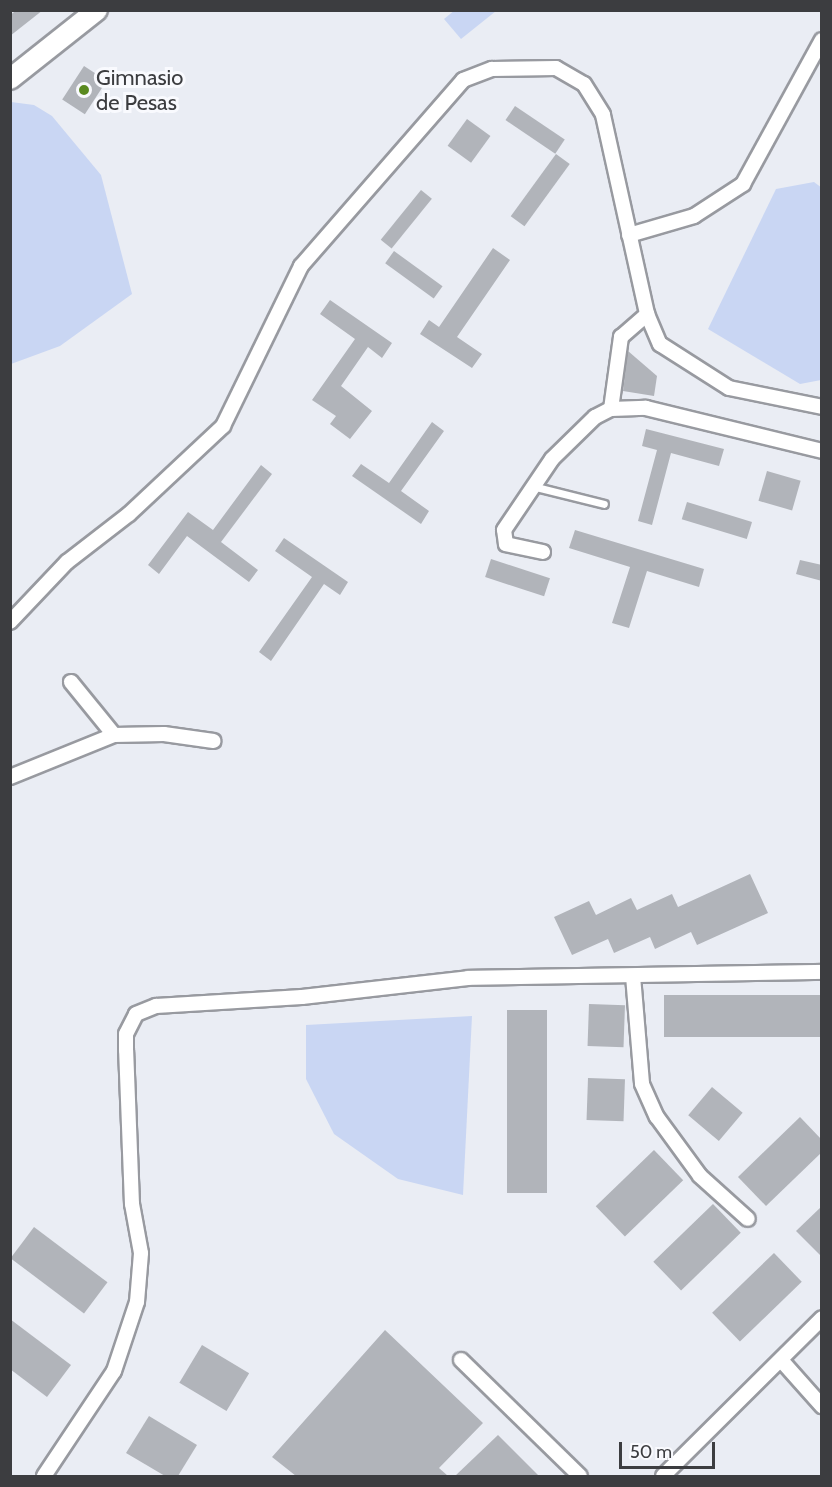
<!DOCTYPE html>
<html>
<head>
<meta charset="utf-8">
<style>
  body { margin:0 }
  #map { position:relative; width:832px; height:1487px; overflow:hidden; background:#eaedf4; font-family:Cabin,sans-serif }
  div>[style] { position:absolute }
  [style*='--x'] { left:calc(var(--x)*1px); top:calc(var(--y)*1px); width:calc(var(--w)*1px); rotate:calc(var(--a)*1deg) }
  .green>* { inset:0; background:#c9d6f3 }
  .building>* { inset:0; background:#b1b4ba; transform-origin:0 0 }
  .roads { filter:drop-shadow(2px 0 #989aa0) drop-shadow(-2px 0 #989aa0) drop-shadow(0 2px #989aa0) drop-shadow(0 -2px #989aa0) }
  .lane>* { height:7px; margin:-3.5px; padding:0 3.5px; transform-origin:3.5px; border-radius:3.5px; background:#fff }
  .street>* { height:14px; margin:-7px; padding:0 7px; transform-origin:7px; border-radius:7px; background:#fff }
  .secondary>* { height:20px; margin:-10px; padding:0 10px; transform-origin:10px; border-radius:10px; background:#fff }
  .dots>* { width:16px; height:16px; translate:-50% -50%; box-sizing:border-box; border:3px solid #f9fafe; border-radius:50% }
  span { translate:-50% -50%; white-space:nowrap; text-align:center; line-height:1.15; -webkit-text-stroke:6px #f9fafe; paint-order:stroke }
  .poi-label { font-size:22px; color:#3c3d40 }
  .left { translate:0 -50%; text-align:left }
  .frame { position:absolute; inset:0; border:12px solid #3c3d40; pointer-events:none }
  .scale { position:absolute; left:619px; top:1442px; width:96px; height:27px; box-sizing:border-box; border:3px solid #3c3d40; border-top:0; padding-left:8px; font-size:18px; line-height:21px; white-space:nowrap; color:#3c3d40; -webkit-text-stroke:4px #f9fafe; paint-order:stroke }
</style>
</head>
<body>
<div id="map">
  <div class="green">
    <i style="clip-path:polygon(455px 10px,496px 10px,496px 11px,461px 39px,444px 19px)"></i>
    <i style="clip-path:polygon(11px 102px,34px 105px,52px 116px,101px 175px,132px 294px,60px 346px,11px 364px)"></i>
    <i style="clip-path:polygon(814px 182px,822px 188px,821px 380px,800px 384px,708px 329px,776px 189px)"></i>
    <i style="clip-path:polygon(472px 1016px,463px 1195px,398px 1179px,334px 1134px,306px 1079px,306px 1025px)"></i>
  </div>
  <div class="building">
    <i style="clip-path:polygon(17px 10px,43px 10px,10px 36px,10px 15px)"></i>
    <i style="left:84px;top:66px;width:27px;height:40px;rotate:33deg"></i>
    <i style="left:515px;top:106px;width:60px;height:17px;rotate:34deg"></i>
    <i style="left:467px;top:119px;width:29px;height:33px;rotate:36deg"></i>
    <i style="left:556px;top:154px;width:17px;height:77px;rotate:36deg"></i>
    <i style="left:421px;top:190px;width:14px;height:64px;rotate:39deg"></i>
    <i style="clip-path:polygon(493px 248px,510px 260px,457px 337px,482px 354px,472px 368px,420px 334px,429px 320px,439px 327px)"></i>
    <i style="left:394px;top:251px;width:60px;height:15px;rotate:36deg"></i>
    <i style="clip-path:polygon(330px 300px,392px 343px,382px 358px,368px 347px,341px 386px,372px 411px,350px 439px,330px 424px,336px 416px,312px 400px,355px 339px,320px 314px)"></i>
    <i style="clip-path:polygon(628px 351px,657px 376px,654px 396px,623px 391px)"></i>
    <i style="clip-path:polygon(432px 422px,444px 431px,401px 491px,429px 511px,421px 524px,352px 476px,361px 464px,389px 483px)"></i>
    <i style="clip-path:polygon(646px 429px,724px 449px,719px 466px,671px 453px,652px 525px,638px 521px,657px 450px,642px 446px)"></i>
    <i style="clip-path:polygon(261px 465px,272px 474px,221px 542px,258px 570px,249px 582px,187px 536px,159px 574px,148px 565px,188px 512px,213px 530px)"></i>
    <i style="left:767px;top:471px;width:35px;height:31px;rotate:16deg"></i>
    <i style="left:687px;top:502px;width:68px;height:18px;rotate:17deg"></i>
    <i style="clip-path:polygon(575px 530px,704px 569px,699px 587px,647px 571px,629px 628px,612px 623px,630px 567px,569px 548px)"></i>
    <i style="clip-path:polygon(284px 538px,348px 582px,340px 595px,324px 584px,271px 661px,259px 652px,312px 577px,275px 551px)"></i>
    <i style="left:491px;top:559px;width:62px;height:19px;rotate:18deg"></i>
    <i style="clip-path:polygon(800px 560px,822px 565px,822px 581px,796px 574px)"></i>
    <i style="clip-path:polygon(750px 874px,768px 913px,697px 945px,691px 932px,655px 949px,650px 937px,614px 953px,608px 939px,572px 955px,554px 917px,589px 901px,596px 915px,631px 898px,637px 910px,672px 894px,678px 907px)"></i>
    <i style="left:822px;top:995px;width:42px;height:158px;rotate:90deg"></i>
    <i style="left:589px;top:1004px;width:36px;height:42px;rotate:2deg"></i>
    <i style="left:507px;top:1010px;width:40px;height:183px"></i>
    <i style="left:588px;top:1078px;width:37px;height:42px;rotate:2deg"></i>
    <i style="left:712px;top:1087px;width:40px;height:37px;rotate:40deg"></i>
    <i style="clip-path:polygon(800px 1117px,822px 1140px,822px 1152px,766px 1206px,738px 1177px)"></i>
    <i style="left:654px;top:1150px;width:42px;height:81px;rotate:46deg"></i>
    <i style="left:713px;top:1204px;width:40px;height:83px;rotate:46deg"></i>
    <i style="clip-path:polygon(822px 1206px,822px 1257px,796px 1231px)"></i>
    <i style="left:34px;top:1227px;width:92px;height:39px;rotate:37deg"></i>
    <i style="left:774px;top:1253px;width:40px;height:86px;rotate:46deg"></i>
    <i style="clip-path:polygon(10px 1319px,71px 1365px,47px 1397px,10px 1369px)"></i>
    <i style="clip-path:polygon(385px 1330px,483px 1423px,439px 1468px,448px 1476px,296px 1476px,272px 1457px)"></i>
    <i style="left:202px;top:1345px;width:55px;height:44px;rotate:31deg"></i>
    <i style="clip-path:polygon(149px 1416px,197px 1445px,178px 1476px,165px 1476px,126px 1453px)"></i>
    <i style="clip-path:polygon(498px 1435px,539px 1476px,455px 1476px)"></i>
  </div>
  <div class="roads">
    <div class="lane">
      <i style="--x:532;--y:486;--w:74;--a:14"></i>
    </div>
    <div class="street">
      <i style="--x:629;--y:235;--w:68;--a:-16.3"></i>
      <i style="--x:694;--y:216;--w:59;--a:-33.1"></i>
      <i style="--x:743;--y:184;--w:164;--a:-61.3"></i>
      <i style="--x:611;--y:409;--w:73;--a:-82.1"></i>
      <i style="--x:621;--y:337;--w:35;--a:-41"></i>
      <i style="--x:543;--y:552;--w:38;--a:-168"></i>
      <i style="--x:506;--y:544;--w:14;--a:-98"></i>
      <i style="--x:504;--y:530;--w:86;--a:-55.9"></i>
      <i style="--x:552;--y:459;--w:60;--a:-44.3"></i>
      <i style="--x:595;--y:417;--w:18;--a:-27"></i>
      <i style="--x:611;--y:409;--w:35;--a:-2"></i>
      <i style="--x:646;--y:408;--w:181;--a:13.7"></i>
      <i style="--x:10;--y:622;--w:83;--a:-46.5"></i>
      <i style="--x:67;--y:562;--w:78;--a:-37.7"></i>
      <i style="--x:129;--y:514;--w:129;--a:-43.1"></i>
      <i style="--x:223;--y:426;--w:178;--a:-64"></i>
      <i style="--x:301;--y:266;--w:247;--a:-48.9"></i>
      <i style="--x:463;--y:80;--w:31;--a:-21"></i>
      <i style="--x:492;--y:69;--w:64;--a:-0.9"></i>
      <i style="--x:556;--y:68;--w:32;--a:30"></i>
      <i style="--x:584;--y:84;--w:36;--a:58"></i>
      <i style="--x:603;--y:115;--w:204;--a:77.5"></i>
      <i style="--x:647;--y:314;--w:33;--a:67"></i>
      <i style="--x:660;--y:344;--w:82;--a:32.5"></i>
      <i style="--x:729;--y:388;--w:95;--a:11.5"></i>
      <i style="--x:71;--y:682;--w:68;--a:50.9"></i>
      <i style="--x:10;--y:777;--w:112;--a:-22"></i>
      <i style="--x:114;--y:735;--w:50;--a:-1.1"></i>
      <i style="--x:164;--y:734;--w:50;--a:8"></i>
      <i style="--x:633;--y:976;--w:108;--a:85.2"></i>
      <i style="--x:642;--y:1084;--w:36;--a:66"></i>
      <i style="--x:657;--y:1117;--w:73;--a:53.9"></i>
      <i style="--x:700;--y:1176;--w:64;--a:41.9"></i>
      <i style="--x:461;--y:1360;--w:166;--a:44.3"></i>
      <i style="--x:781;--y:1360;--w:62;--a:48.3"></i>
      <i style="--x:44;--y:1476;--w:126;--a:-56.3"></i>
      <i style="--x:114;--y:1371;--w:73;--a:-71.6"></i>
      <i style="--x:137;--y:1302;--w:49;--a:-85.3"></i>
      <i style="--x:141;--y:1253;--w:50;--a:-100.4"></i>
      <i style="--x:132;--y:1204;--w:154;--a:-92.2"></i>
      <i style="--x:126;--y:1050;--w:16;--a:-90"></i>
      <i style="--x:126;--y:1034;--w:22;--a:-63"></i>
      <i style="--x:136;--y:1014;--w:22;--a:-22"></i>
      <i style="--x:156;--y:1006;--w:146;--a:-3.5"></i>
      <i style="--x:302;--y:997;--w:167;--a:-6.5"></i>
      <i style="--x:468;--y:978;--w:354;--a:-1"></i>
      <i style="--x:663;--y:1476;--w:224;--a:-44.8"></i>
    </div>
    <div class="secondary">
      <i style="--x:10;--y:79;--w:111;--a:-38.4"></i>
    </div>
  </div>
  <div class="dots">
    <i style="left:84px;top:90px;background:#5a8a20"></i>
  </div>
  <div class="poi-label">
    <span class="left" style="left:96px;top:90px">Gimnasio<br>de Pesas</span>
  </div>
  <div class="frame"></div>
  <div class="scale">50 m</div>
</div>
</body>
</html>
